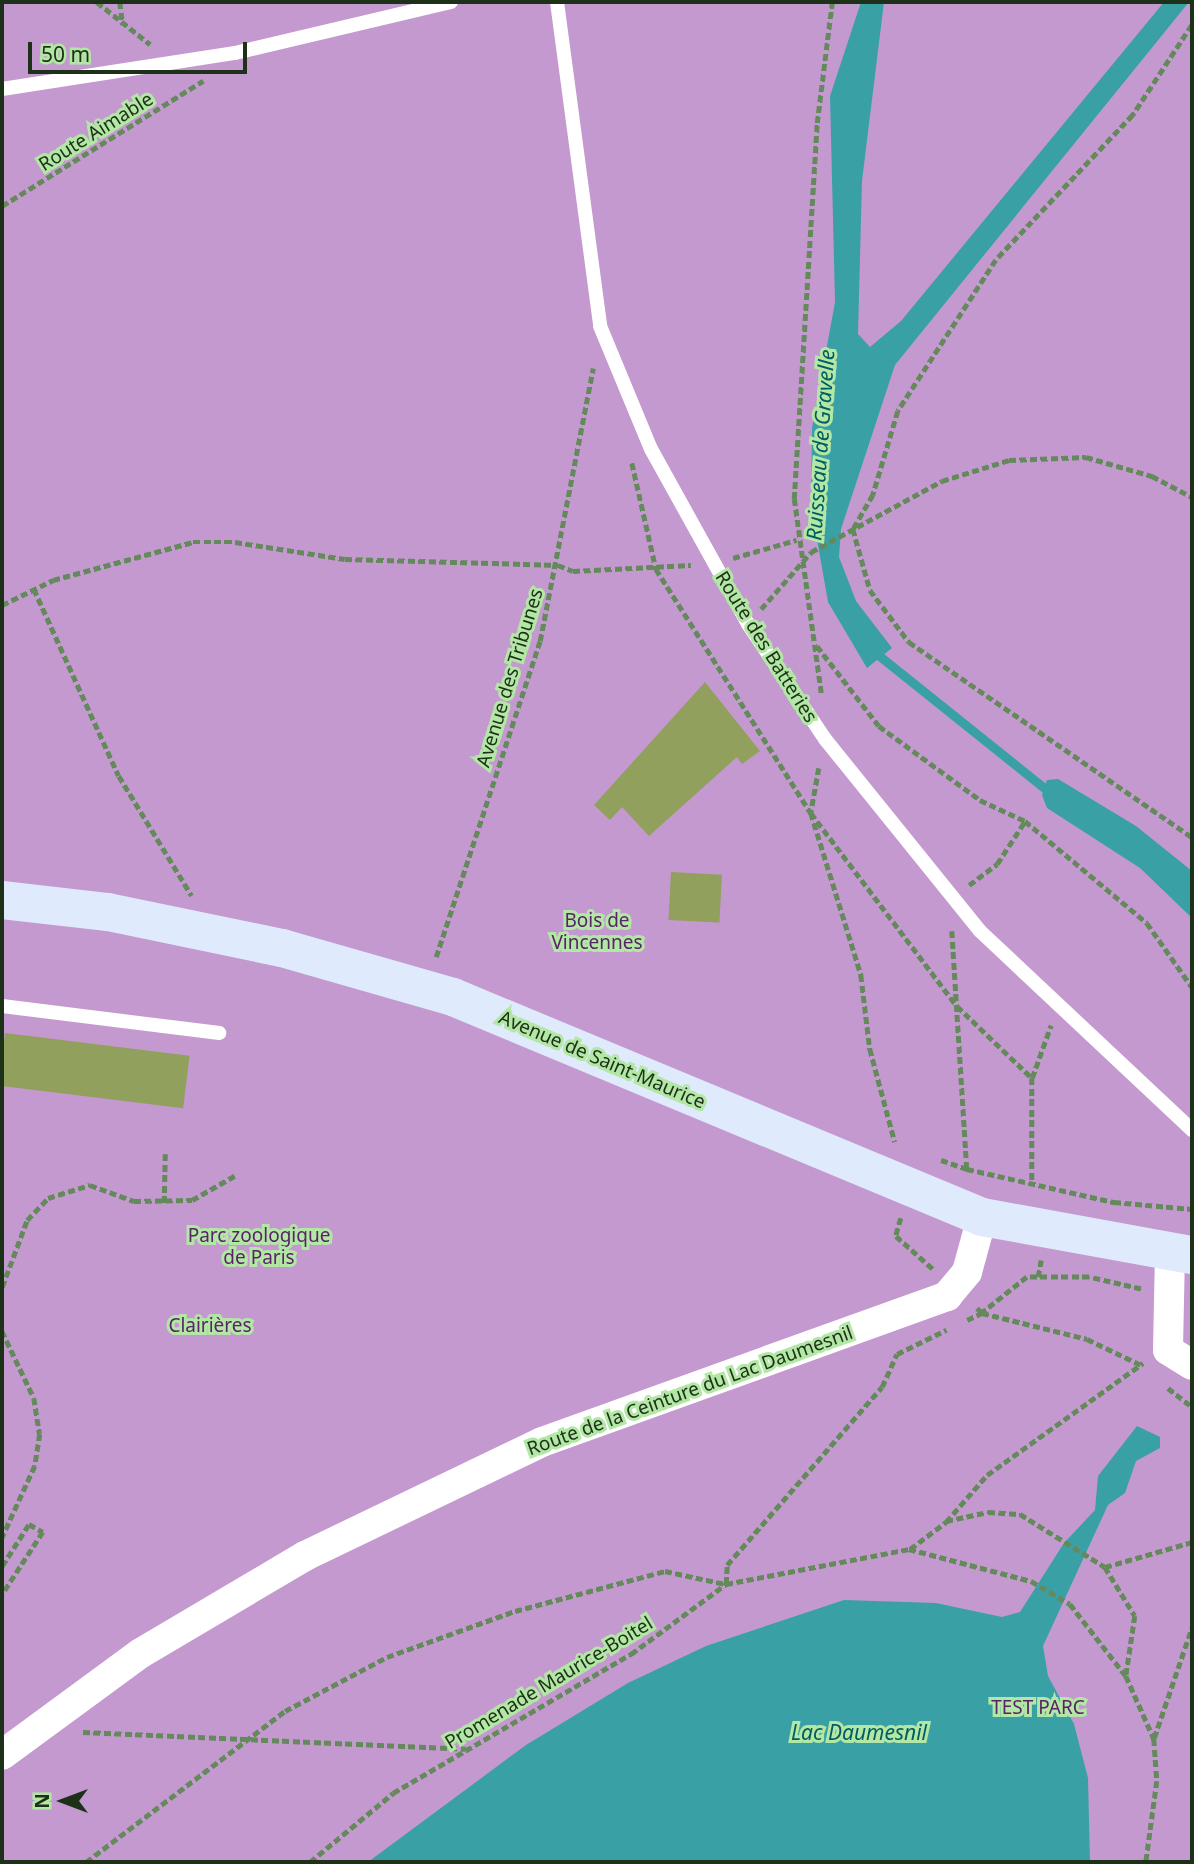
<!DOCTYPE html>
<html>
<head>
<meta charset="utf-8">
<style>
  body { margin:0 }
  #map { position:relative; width:1194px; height:1864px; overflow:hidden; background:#a6da99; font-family:"Noto Sans",sans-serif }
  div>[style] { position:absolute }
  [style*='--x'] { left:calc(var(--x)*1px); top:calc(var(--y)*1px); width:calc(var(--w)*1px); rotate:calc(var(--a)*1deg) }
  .green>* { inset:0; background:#c499cf; transform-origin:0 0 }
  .water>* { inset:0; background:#39a1a6 }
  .stream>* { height:9px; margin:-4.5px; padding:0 4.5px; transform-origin:4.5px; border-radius:4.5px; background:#39a1a6 }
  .building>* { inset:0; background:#91a05c; transform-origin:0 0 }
  .path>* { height:4.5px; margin-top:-2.25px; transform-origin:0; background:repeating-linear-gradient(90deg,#64895b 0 7px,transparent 0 10.5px) }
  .lane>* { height:14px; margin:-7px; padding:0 7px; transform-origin:7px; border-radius:7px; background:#fff }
  .street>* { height:30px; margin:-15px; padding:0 15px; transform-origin:15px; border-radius:15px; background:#fff }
  .secondary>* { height:38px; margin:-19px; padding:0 19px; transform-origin:19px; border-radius:19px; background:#dfeafc }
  span { translate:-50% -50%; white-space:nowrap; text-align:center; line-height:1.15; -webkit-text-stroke:6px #b3e7a5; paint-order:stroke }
  .street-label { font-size:19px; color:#1c3117 }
  .park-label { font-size:19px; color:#592367 }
  .water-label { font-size:21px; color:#005d61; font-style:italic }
  .frame { position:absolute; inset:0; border:4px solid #1c3117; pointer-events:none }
  .north { position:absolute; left:28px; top:1766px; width:70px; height:70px; -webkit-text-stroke:5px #b3e7a5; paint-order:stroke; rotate:270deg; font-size:19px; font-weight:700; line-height:28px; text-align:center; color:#1c3117 }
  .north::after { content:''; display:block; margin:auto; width:24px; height:32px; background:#1c3117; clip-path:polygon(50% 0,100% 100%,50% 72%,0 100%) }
  .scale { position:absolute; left:28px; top:42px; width:219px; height:32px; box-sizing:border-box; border:4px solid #1c3117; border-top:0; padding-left:9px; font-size:21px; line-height:24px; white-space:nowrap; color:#1c3117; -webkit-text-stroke:5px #b3e7a5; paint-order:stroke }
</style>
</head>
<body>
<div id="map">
  <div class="green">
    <i style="left:2px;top:2px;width:1190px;height:1860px"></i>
  </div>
  <div class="water">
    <i style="clip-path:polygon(861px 2px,884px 2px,862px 181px,858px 334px,870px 347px,901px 321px,1164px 2px,1189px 2px,895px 365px,841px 529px,839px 557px,856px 601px,892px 648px,867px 668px,828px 602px,811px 505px,812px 428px,835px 302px,830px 96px)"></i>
    <i style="clip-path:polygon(1058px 779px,1136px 826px,1192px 871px,1192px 918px,1140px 868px,1047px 808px,1042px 795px,1047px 780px)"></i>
    <i style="clip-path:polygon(1137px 1426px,1160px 1437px,1160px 1448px,1136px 1461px,1125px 1493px,1108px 1505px,1043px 1646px,1048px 1676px,1074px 1724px,1088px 1778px,1090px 1862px,368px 1862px,526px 1745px,628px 1683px,706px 1646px,844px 1600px,936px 1603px,1002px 1617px,1020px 1612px,1064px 1543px,1095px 1510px,1098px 1476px)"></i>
  </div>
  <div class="stream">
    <i style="--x:872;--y:650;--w:231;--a:38.7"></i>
  </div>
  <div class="building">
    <i style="clip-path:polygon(705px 682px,760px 751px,742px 764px,737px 757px,649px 836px,622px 807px,610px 820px,594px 805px)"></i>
    <i style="left:671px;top:872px;width:51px;height:48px;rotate:3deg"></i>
    <i style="left:5px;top:1033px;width:186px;height:53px;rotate:7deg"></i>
  </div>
  <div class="path">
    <i style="--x:97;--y:2;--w:68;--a:38.4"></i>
    <i style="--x:120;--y:2;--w:23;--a:83"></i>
    <i style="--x:1192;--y:25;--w:108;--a:123.2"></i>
    <i style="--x:1133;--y:115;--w:199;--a:133.4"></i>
    <i style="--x:996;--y:260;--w:180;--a:123"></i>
    <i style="--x:898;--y:411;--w:88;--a:106.6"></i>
    <i style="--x:873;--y:495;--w:39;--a:120"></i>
    <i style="--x:853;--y:529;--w:63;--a:74.4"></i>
    <i style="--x:870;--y:590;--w:65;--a:53.1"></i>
    <i style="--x:909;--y:642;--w:344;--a:34.6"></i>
    <i style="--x:2;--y:206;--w:237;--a:-31.9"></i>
    <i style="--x:632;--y:463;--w:109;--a:77.2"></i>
    <i style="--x:656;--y:569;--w:289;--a:57.6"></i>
    <i style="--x:811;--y:813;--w:242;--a:52.9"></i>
    <i style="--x:957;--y:1006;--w:104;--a:43.8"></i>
    <i style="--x:1032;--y:1078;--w:56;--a:-70.3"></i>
    <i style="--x:733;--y:558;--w:66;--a:-15.9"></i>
    <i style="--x:34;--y:589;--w:205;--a:65.6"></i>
    <i style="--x:119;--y:776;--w:140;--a:58.7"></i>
    <i style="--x:2;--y:605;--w:57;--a:-26.1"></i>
    <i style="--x:53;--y:580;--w:145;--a:-15.2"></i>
    <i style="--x:193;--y:542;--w:42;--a:0"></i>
    <i style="--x:235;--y:542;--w:111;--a:8.8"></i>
    <i style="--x:345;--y:559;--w:213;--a:1.6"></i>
    <i style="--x:558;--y:565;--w:16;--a:22"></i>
    <i style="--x:573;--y:571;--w:118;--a:-2.9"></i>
    <i style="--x:761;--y:609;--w:76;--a:-48.7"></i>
    <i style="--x:811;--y:552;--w:149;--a:-28.5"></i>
    <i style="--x:942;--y:481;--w:70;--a:-17.4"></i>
    <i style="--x:1009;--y:460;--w:77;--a:-2.2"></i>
    <i style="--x:1086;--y:457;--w:69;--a:16.1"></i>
    <i style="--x:1152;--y:476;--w:45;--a:27.7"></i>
    <i style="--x:817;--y:646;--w:101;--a:52.2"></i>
    <i style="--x:879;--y:726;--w:125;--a:36.2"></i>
    <i style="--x:980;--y:800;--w:50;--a:25"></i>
    <i style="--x:1025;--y:821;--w:159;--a:39.9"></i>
    <i style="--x:1147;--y:923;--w:78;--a:54.9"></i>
    <i style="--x:821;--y:693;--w:196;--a:-97.9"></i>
    <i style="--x:794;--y:499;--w:377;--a:-86.5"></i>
    <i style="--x:817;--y:123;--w:122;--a:-82.9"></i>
    <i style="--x:819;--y:768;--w:46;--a:100.1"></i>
    <i style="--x:811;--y:813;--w:170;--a:72.8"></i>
    <i style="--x:861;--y:975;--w:75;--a:83.1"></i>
    <i style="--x:870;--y:1049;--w:96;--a:75"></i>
    <i style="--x:969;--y:885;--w:35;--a:-37"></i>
    <i style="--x:997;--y:864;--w:51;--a:-56.9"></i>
    <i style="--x:952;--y:931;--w:238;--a:86.4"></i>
    <i style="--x:967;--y:1169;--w:151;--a:12.7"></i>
    <i style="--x:1114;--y:1202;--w:78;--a:5.1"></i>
    <i style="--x:436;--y:957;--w:333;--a:-71.8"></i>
    <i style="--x:540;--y:641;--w:278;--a:-79"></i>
    <i style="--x:1032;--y:1078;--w:104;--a:90"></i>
    <i style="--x:941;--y:1160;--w:28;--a:19"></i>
    <i style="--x:164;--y:1203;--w:49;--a:-88.8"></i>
    <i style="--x:901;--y:1218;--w:19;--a:106"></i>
    <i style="--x:896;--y:1236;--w:50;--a:41.7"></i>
    <i style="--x:1038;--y:1277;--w:17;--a:-80"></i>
    <i style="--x:2;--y:1287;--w:72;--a:-69.5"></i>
    <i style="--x:27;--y:1220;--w:30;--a:-46"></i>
    <i style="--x:48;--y:1198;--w:44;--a:-17.2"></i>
    <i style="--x:90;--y:1185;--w:47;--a:20"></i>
    <i style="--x:134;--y:1201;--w:58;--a:-1"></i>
    <i style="--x:192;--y:1200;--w:51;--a:-29.6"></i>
    <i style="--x:1141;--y:1289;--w:53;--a:-167"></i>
    <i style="--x:1089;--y:1277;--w:62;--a:180"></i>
    <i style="--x:1027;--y:1277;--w:58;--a:141.3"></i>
    <i style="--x:982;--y:1313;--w:108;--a:13.9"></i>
    <i style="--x:1087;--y:1339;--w:62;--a:25.7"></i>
    <i style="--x:967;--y:1320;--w:17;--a:-25"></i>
    <i style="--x:982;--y:1313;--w:9;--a:-139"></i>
    <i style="--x:2;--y:1331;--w:74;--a:64.5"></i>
    <i style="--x:34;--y:1398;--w:36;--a:81"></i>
    <i style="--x:40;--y:1434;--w:32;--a:99"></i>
    <i style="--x:35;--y:1466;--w:79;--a:114.6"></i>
    <i style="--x:1168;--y:1388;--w:31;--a:38"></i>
    <i style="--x:946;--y:1521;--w:43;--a:-12.1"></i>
    <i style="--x:988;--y:1512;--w:32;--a:4"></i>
    <i style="--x:1020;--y:1514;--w:100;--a:31.9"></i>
    <i style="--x:1105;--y:1567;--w:57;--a:58.5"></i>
    <i style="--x:1135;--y:1616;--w:61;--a:98.5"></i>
    <i style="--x:910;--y:1549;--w:45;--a:-36.9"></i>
    <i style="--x:946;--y:1522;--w:62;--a:-48.9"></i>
    <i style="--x:987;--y:1475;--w:192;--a:-35.7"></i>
    <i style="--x:2;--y:1566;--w:50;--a:-57.3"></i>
    <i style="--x:29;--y:1524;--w:16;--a:30"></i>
    <i style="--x:43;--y:1532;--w:75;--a:123.1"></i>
    <i style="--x:1105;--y:1567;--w:91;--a:-16"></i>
    <i style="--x:726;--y:1584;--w:19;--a:-87"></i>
    <i style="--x:727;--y:1565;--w:236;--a:-49"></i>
    <i style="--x:882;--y:1387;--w:36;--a:-66"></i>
    <i style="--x:897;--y:1354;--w:55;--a:-26.1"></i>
    <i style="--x:83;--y:1732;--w:383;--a:2.5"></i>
    <i style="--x:1154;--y:1738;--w:117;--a:-71.1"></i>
    <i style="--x:86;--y:1862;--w:250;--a:-37.2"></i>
    <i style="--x:285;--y:1711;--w:115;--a:-27.9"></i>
    <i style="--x:387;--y:1657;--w:136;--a:-19.8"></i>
    <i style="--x:515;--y:1611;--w:155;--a:-14.9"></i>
    <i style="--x:665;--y:1571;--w:61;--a:12.2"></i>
    <i style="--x:310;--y:1862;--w:108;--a:-39.7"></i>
    <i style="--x:393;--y:1793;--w:276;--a:-30.3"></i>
    <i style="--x:631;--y:1654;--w:118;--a:-36.4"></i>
    <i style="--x:726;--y:1584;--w:186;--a:-10.8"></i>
    <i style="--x:909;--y:1549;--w:126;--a:14.7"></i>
    <i style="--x:1031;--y:1581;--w:45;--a:30.5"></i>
    <i style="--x:1070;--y:1604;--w:91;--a:52.1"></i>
    <i style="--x:1126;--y:1676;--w:69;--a:66"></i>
    <i style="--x:1154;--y:1739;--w:42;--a:85.9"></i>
    <i style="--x:1157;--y:1781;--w:82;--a:97.7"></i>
  </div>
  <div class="lane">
    <i style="--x:557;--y:2;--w:327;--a:82.4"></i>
    <i style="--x:600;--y:326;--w:133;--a:67.5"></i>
    <i style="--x:651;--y:449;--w:200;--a:61"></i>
    <i style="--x:748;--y:624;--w:138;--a:56.2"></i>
    <i style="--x:825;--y:739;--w:247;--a:51.1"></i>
    <i style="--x:980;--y:931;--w:291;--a:43.2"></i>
    <i style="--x:2;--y:89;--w:236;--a:-8.8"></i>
    <i style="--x:235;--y:53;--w:222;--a:-13.3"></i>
    <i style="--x:2;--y:1006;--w:219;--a:7.1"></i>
  </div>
  <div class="street">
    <i style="--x:1170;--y:1253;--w:97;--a:91.2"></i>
    <i style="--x:1168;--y:1350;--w:28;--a:32"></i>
    <i style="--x:2;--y:1755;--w:172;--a:-36.3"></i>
    <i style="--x:141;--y:1653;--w:191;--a:-30.6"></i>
    <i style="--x:305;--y:1556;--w:263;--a:-25.7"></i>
    <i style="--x:542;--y:1442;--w:431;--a:-19.8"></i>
    <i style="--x:947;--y:1296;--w:31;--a:-50"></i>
    <i style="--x:967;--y:1272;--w:57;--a:-74.7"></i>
  </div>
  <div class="secondary">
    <i style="--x:2;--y:900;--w:107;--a:6.5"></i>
    <i style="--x:108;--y:912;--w:178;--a:11.7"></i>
    <i style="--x:282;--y:948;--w:178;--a:16"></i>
    <i style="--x:453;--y:997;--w:573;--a:22.58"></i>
    <i style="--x:982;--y:1217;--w:213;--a:10.3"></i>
  </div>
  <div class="street-label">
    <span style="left:96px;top:132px;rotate:-32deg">Route Aimable</span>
    <span style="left:766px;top:647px;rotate:58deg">Route des Batteries</span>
    <span style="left:510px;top:678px;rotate:-73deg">Avenue des Tribunes</span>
    <span style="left:602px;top:1060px;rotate:23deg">Avenue de Saint-Maurice</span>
    <span style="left:690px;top:1391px;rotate:-20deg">Route de la Ceinture du Lac Daumesnil</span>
    <span style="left:549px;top:1683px;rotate:-31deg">Promenade Maurice-Boitel</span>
  </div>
  <div class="park-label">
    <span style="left:597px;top:932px">Bois de<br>Vincennes</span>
    <span style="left:259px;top:1247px">Parc zoologique<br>de Paris</span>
    <span style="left:210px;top:1326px">Clairières</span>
    <span style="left:1038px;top:1708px">TEST PARC</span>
  </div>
  <div class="water-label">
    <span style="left:820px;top:445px;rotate:-86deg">Ruisseau de Gravelle</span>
    <span style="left:859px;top:1732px">Lac Daumesnil</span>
  </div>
  <div class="frame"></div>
  <div class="north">N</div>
  <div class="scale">50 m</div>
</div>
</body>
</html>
